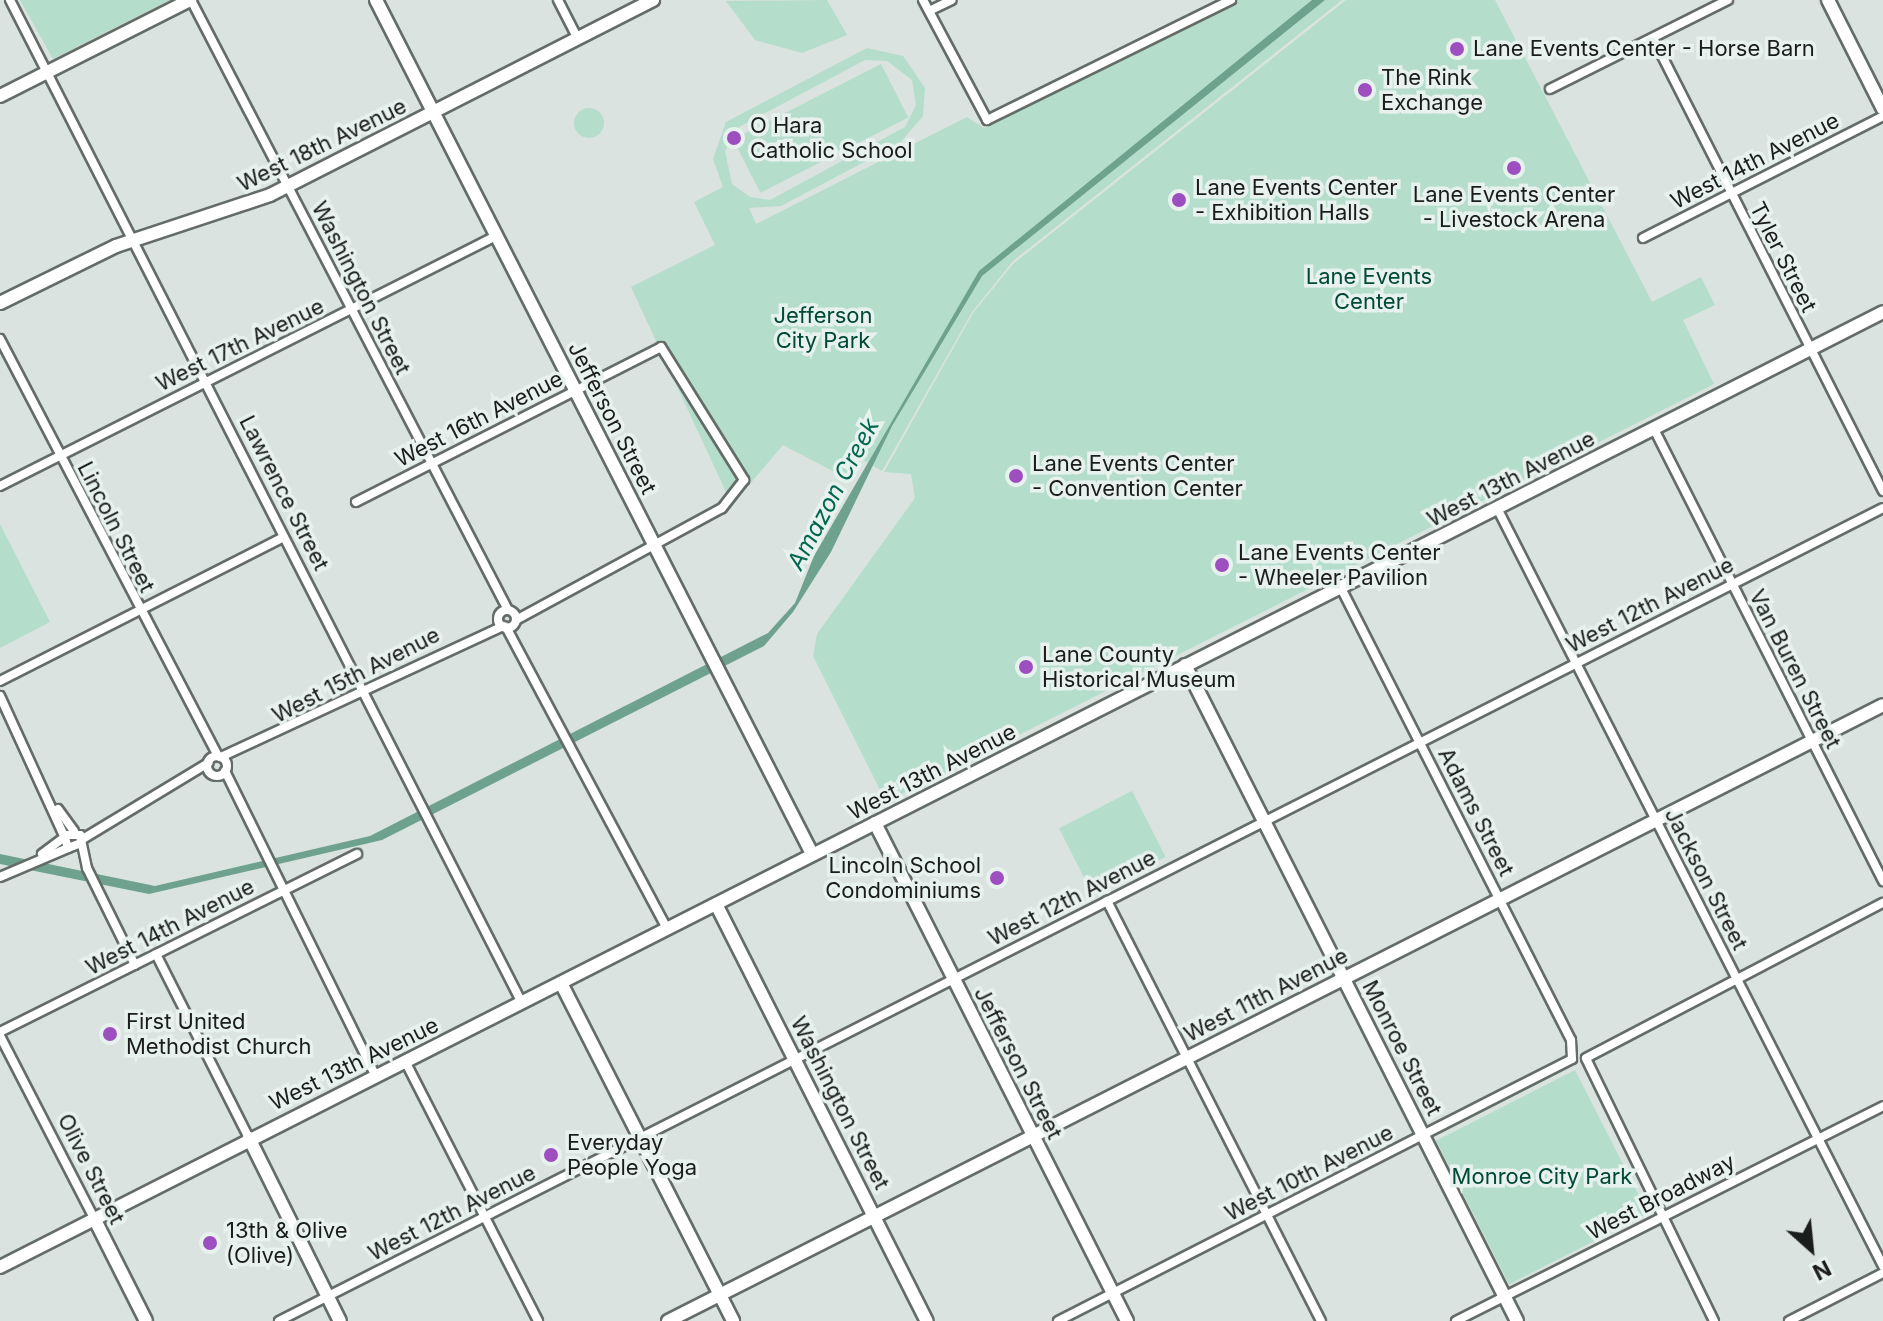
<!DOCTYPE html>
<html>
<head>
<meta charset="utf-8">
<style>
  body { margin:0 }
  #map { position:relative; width:1883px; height:1321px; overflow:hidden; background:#dae3df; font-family:Inter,sans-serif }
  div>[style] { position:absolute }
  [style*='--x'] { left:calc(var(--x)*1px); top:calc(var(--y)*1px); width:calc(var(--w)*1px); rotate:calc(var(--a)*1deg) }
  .green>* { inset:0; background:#b4ddcc; transform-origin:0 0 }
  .round { border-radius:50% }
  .water>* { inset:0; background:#6ea28f }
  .roads { filter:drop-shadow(2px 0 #646c68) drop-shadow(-2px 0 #646c68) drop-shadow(0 2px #646c68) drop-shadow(0 -2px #646c68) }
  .street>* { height:8px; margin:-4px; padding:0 4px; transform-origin:4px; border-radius:4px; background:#fff }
  .street>.ring { margin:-4px; padding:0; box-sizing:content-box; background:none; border:8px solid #fff; border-radius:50% }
  .secondary>* { height:12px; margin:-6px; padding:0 6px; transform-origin:6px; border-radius:6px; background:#fff }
  .dots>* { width:22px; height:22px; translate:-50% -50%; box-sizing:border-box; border:4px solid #e7f1ed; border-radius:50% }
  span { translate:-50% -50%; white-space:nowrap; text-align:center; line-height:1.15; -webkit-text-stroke:7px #e7f1ed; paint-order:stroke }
  .poi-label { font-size:22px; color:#1a1d1c }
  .left { translate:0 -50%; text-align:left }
  .right { translate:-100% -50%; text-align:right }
  .street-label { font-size:22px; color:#1a1d1c }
  .park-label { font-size:22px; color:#004936 }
  .water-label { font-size:24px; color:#00674e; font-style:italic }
  .north { position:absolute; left:1771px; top:1209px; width:80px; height:80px; -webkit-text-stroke:6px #e7f1ed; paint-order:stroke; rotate:153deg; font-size:22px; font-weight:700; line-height:32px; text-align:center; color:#1a1d1c }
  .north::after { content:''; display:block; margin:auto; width:28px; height:36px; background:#1a1d1c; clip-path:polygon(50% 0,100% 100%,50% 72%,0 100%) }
</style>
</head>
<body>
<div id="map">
  <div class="green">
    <i style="clip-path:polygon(20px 0,170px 0,53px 59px)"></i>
    <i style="clip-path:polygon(827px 0,847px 35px,802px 53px,755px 40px,726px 1px)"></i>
    <i style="clip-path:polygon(evenodd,1238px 0,1342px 0,1013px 261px,972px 312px,882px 471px,858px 457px,844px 477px,783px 445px,732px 505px,631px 287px,715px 245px,694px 202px,723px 187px,713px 159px,726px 122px,867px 48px,903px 56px,925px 88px,923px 116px,900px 143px,781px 206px,749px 208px,756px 224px,967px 117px,984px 128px,1238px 0,865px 60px,887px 61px,912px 80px,916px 105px,905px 127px,770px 200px,750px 197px,732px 184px,725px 151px,739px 127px,865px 60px)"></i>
    <i style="clip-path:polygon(1346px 0,1495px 0,1652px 302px,1701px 277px,1715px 305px,1683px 320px,1714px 384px,886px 802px,813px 656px,817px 634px,915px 498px,911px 474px,884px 472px,973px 313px,1013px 264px)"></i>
    <i style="left:881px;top:64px;width:60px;height:166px;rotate:63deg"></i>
    <i class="round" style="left:574px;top:108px;width:30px;height:30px"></i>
    <i style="clip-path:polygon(0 524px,50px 622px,0 648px)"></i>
    <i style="left:1132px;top:791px;width:74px;height:82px;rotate:63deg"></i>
    <i style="left:1575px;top:1070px;width:161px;height:156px;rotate:63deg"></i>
  </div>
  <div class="water">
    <i style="clip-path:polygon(1312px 0,1325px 0,982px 276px,892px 426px,831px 552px,793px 612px,764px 646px,382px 840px,149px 894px,0 864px,0 854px,155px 886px,370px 836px,768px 633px,795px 603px,814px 556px,979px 271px)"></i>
  </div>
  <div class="roads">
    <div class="street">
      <i style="--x:10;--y:0;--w:1126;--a:62.96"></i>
      <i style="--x:191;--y:0;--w:687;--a:62.54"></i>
      <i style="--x:558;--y:0;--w:44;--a:62.9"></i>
      <i style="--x:923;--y:0;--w:136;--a:61.9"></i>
      <i style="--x:987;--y:120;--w:272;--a:-26.2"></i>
      <i style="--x:929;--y:11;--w:25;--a:-26"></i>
      <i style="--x:1653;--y:38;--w:508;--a:63.08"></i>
      <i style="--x:1550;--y:89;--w:199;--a:-26.6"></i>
      <i style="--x:1643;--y:238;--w:269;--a:-26.9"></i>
      <i style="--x:0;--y:339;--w:471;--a:62.4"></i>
      <i style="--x:1654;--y:429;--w:507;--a:63.13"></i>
      <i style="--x:0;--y:486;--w:555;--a:-26.75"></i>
      <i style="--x:356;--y:502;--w:342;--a:-26.9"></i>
      <i style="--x:661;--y:347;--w:157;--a:58"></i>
      <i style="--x:744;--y:480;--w:36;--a:128"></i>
      <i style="--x:722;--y:508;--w:234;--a:151.5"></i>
      <i style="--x:1497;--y:508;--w:851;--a:63.01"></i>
      <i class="ring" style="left:498px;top:610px;width:10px;height:10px"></i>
      <i style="--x:506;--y:627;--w:341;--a:61.9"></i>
      <i style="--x:0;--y:681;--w:318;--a:-26.9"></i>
      <i style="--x:0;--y:696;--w:154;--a:65.4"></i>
      <i class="ring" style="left:207px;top:756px;width:12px;height:12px"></i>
      <i style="--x:221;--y:757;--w:311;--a:-24.9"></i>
      <i style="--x:225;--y:771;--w:339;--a:63.7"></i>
      <i style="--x:58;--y:809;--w:27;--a:54"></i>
      <i style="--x:81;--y:840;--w:149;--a:-31.2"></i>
      <i style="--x:81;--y:843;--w:14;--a:159"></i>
      <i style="--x:68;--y:848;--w:14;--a:-107"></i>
      <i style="--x:64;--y:835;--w:16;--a:0"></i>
      <i style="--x:80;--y:835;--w:34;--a:78"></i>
      <i style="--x:87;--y:868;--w:108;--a:63.7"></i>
      <i style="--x:42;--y:854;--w:26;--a:-37"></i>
      <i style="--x:0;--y:877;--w:74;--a:-23.1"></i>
      <i style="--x:1107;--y:901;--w:471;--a:63"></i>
      <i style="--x:156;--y:954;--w:206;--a:63.2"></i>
      <i style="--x:0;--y:1032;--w:399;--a:-26.5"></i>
      <i style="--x:0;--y:1036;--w:205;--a:62.7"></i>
      <i style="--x:405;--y:1061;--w:292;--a:62.9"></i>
      <i style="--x:279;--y:1321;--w:1798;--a:-26.88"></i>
      <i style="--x:1058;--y:1321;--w:577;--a:-27.01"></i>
      <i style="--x:1572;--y:1059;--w:19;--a:-93"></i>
      <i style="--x:1571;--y:1040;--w:507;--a:-116.97"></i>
      <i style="--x:1456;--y:1321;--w:478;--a:-26.7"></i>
      <i style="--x:1714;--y:1321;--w:292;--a:-116"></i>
      <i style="--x:1586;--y:1058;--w:335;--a:-27.6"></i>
      <i style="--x:1789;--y:1321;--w:106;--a:-27.1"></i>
    </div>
    <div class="secondary">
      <i style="--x:376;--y:0;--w:959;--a:62.95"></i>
      <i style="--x:1828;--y:0;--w:122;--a:63.2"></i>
      <i style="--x:0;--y:96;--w:213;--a:-26.8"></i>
      <i style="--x:0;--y:303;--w:129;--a:-26.2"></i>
      <i style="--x:116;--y:246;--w:162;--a:-18.3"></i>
      <i style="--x:270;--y:195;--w:430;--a:-27"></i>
      <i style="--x:1185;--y:665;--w:735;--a:63.16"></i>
      <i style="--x:875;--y:823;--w:558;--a:63.16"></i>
      <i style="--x:716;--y:904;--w:467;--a:63.2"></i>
      <i style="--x:561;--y:983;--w:379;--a:63"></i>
      <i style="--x:249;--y:1138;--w:204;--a:63.6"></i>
      <i style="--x:94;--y:1218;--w:115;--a:63.2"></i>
      <i style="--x:0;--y:1267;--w:2111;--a:-26.89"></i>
      <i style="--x:668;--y:1321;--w:1362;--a:-26.88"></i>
    </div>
  </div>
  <div class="dots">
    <i style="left:1457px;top:49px;background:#9d4fc0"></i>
    <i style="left:1365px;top:90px;background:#9d4fc0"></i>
    <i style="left:734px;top:138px;background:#9d4fc0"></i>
    <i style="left:1514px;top:168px;background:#9d4fc0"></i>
    <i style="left:1179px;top:200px;background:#9d4fc0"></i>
    <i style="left:1016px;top:476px;background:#9d4fc0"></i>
    <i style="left:1222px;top:565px;background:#9d4fc0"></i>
    <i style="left:1026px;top:667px;background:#9d4fc0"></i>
    <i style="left:997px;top:878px;background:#9d4fc0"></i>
    <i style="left:110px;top:1034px;background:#9d4fc0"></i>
    <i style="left:551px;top:1155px;background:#9d4fc0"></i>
    <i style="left:210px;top:1243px;background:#9d4fc0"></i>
  </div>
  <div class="poi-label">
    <span class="left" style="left:1473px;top:49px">Lane Events Center - Horse Barn</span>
    <span class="left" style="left:1381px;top:90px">The Rink<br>Exchange</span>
    <span class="left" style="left:750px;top:138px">O Hara<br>Catholic School</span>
    <span class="left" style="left:1195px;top:200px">Lane Events Center<br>- Exhibition Halls</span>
    <span style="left:1514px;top:207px">Lane Events Center<br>- Livestock Arena</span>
    <span class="left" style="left:1032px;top:476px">Lane Events Center<br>- Convention Center</span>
    <span class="left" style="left:1238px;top:565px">Lane Events Center<br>- Wheeler Pavilion</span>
    <span class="left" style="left:1042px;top:667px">Lane County<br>Historical Museum</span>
    <span class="right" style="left:981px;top:878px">Lincoln School<br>Condominiums</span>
    <span class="left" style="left:126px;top:1034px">First United<br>Methodist Church</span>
    <span class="left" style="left:567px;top:1155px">Everyday<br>People Yoga</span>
    <span class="left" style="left:226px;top:1243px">13th &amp; Olive<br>(Olive)</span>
  </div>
  <div class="street-label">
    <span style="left:322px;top:145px;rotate:-26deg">West 18th Avenue</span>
    <span style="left:1755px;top:161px;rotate:-27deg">West 14th Avenue</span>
    <span style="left:1783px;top:257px;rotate:63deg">Tyler Street</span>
    <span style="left:361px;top:288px;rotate:63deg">Washington Street</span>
    <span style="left:240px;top:345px;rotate:-26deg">West 17th Avenue</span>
    <span style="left:612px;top:418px;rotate:63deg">Jefferson Street</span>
    <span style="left:479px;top:419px;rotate:-27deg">West 16th Avenue</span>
    <span style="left:1511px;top:479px;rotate:-27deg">West 13th Avenue</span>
    <span style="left:284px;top:493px;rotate:63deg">Lawrence Street</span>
    <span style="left:116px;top:527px;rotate:63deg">Lincoln Street</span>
    <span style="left:1650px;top:605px;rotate:-27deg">West 12th Avenue</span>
    <span style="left:1795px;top:669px;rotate:63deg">Van Buren Street</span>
    <span style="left:356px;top:675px;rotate:-27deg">West 15th Avenue</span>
    <span style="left:932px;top:772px;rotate:-27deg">West 13th Avenue</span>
    <span style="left:1476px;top:812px;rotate:63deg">Adams Street</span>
    <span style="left:1706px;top:879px;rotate:63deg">Jackson Street</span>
    <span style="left:1072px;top:898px;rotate:-27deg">West 12th Avenue</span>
    <span style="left:170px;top:927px;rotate:-27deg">West 14th Avenue</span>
    <span style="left:1266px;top:995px;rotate:-27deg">West 11th Avenue</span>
    <span style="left:1402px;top:1048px;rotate:63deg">Monroe Street</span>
    <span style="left:1018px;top:1063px;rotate:63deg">Jefferson Street</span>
    <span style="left:354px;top:1064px;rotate:-26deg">West 13th Avenue</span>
    <span style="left:840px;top:1103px;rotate:63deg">Washington Street</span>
    <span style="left:91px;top:1169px;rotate:63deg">Olive Street</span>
    <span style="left:1309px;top:1173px;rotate:-27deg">West 10th Avenue</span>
    <span style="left:1661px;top:1197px;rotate:-27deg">West Broadway</span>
    <span style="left:452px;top:1213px;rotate:-27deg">West 12th Avenue</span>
  </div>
  <div class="park-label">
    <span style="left:1369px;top:289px">Lane Events<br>Center</span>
    <span style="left:823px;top:328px">Jefferson<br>City Park</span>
    <span style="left:1542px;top:1177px">Monroe City Park</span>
  </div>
  <div class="water-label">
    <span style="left:833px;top:494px;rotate:-62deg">Amazon Creek</span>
  </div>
  <div class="north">N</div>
</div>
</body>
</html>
